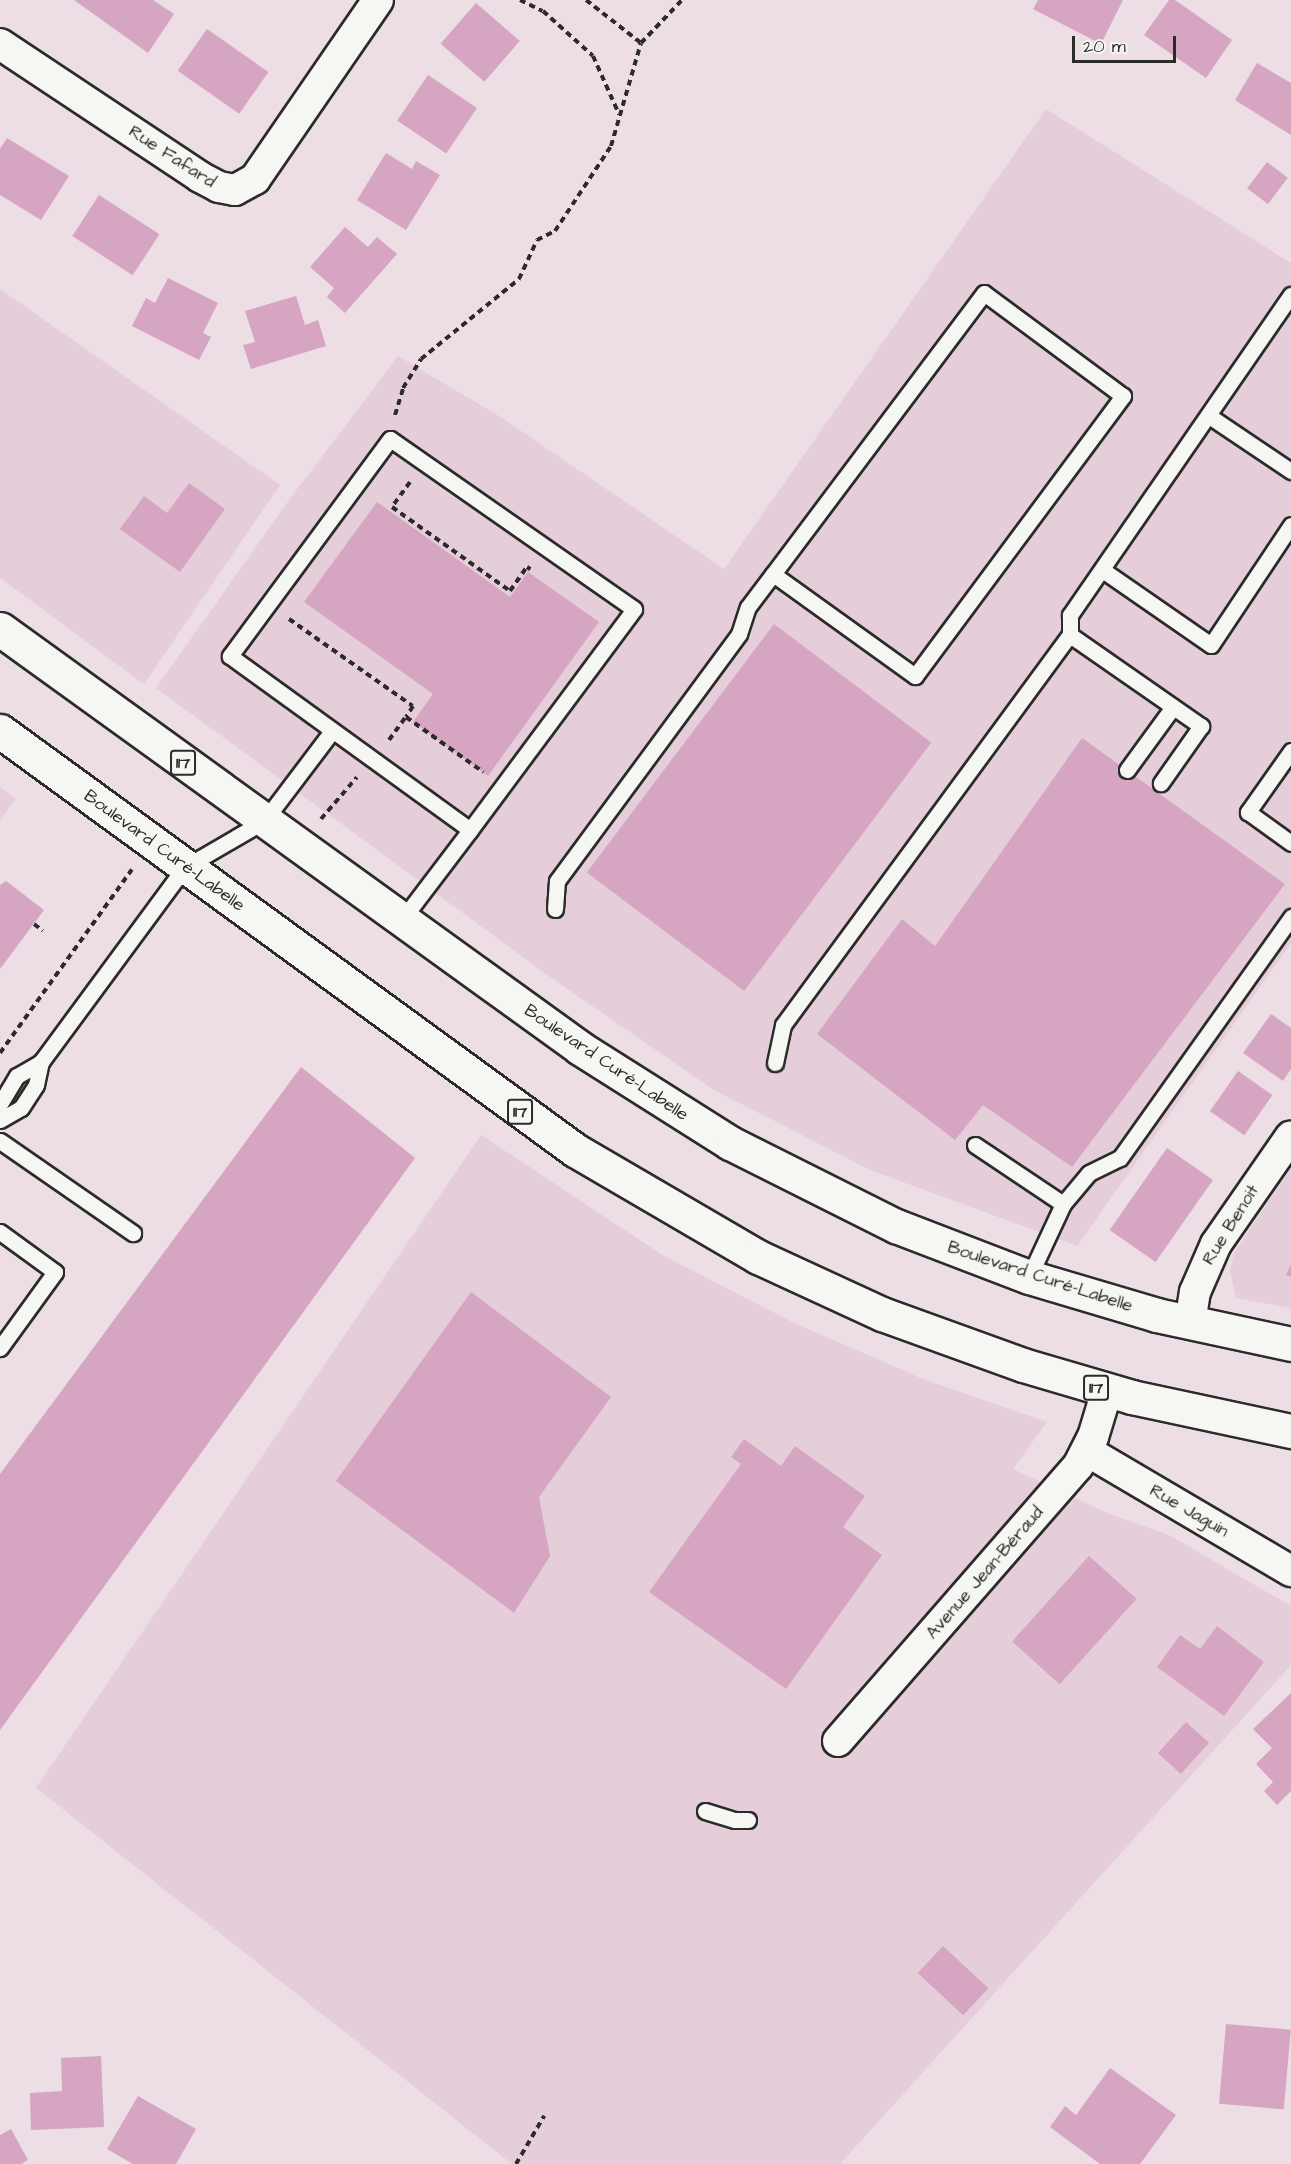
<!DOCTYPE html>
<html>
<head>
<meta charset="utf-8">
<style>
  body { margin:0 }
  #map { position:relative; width:1291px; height:2164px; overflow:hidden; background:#ecdee4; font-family:"Architects Daughter",sans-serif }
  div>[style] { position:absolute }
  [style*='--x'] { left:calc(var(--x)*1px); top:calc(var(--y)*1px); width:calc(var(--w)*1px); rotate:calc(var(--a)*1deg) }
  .built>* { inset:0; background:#e5cdda }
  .building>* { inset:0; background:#d6a5c2; transform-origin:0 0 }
  .path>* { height:4px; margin-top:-2px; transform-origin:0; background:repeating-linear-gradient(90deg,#2b2b2b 0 6px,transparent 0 10.5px) }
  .roads { filter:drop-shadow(2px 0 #2b2b2b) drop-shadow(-2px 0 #2b2b2b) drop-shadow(0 2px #2b2b2b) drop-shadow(0 -2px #2b2b2b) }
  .service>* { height:15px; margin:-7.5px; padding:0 7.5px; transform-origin:7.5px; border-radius:7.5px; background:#f6f6f2 }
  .minor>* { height:30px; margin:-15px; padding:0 15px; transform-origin:15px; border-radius:15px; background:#f6f6f2 }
  .primary>* { height:33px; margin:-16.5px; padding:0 16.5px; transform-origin:16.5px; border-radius:16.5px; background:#f6f6f2 }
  span { translate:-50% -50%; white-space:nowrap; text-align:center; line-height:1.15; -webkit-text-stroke:4.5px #f6f6f2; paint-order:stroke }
  .shield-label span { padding:2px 4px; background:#f6f6f2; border:2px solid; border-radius:4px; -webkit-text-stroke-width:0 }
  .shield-label { font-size:16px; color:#2b2b2b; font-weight:700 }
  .street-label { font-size:18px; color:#2b2b2b }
  .scale { position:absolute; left:1072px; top:36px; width:104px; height:27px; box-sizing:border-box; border:3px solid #2b2b2b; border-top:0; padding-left:8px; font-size:18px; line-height:21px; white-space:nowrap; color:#2b2b2b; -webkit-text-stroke:4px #f6f6f2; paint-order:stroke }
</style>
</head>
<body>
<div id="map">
  <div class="built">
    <i style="clip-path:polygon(1046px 109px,1291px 263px,1291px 943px,1077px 1246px,870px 1170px,714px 1090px,553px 979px,156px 688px,289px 500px,398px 356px,499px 416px,724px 569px)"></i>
    <i style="clip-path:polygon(0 289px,280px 485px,144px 684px,0 578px)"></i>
    <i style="clip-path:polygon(0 787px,16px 799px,0 819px)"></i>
    <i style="clip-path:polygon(481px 1135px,664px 1256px,794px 1323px,923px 1379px,1047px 1422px,1013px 1469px,1112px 1515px,1169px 1535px,1291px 1606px,1291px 1665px,840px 2164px,512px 2164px,36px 1788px)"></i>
    <i style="clip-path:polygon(1291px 1168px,1291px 1308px,1236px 1298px,1230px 1271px,1234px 1253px)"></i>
  </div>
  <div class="building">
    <i style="clip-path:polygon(74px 0,153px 0,174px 14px,148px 53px)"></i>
    <i style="clip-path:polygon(1038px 0,1123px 0,1101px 44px,1033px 9px)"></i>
    <i style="clip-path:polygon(1169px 0,1175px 0,1232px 40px,1206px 78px,1144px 35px)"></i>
    <i style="left:476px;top:3px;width:58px;height:54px;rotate:41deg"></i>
    <i style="left:207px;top:29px;width:75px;height:51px;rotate:35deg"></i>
    <i style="clip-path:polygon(1257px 63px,1291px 83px,1291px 135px,1235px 100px)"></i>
    <i style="left:428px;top:75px;width:59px;height:55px;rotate:34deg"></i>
    <i style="clip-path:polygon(7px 138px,69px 176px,41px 220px,0 195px,0 149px)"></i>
    <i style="clip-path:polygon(386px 153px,412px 169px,416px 161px,440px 175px,406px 230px,357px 200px)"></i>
    <i style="left:1267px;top:162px;width:26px;height:33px;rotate:37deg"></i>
    <i style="left:99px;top:195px;width:72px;height:49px;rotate:33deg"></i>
    <i style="clip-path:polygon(345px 227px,368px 247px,377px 237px,397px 254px,345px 313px,327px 297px,334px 288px,310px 267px)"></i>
    <i style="clip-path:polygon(168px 278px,218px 303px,203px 333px,211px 337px,199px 360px,132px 326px,146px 298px,155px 303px)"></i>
    <i style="clip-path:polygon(296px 296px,305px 325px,318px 320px,326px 346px,251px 369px,243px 345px,255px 342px,245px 311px)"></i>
    <i style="clip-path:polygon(189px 483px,225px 509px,180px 572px,120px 529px,144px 496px,167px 513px)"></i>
    <i style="clip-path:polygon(377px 502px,510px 597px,528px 572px,599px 622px,488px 776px,413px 722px,433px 694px,304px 602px)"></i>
    <i style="left:774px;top:624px;width:197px;height:311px;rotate:37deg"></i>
    <i style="clip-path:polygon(1082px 738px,1285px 884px,1072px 1167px,983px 1105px,955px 1140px,817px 1034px,902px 919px,935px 946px)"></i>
    <i style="clip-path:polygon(6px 881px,44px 910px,0 969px,0 885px)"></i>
    <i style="clip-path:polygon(1271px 1014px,1291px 1028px,1291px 1069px,1283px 1081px,1243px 1053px)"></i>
    <i style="clip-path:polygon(301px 1067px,415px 1158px,0 1730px,0 1474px)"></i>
    <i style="left:1238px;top:1071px;width:42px;height:49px;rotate:35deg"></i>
    <i style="left:1167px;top:1148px;width:56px;height:100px;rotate:35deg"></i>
    <i style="clip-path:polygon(1291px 1264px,1291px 1277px,1286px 1275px)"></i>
    <i style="clip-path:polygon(471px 1292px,611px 1397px,539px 1497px,550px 1556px,514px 1613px,336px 1481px)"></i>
    <i style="clip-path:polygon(744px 1439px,781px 1466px,795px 1446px,865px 1496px,843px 1527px,882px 1555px,786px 1689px,649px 1592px,741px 1464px,731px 1457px)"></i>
    <i style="left:1089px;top:1556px;width:64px;height:115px;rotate:42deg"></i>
    <i style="clip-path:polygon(1217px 1626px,1264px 1662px,1224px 1716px,1157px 1667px,1180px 1635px,1200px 1649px)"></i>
    <i style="clip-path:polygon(1291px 1693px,1291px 1791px,1277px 1805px,1264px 1791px,1273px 1782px,1256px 1764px,1272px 1748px,1253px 1729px)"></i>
    <i style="left:1186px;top:1722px;width:31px;height:42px;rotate:42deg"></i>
    <i style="left:943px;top:1946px;width:62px;height:37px;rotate:43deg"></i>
    <i style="left:1226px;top:2024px;width:65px;height:80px;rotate:5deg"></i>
    <i style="clip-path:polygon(101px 2056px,104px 2127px,31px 2130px,30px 2093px,62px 2091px,61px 2058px)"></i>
    <i style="clip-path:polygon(1110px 2068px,1176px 2115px,1140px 2164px,1100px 2164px,1050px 2127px,1065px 2106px,1076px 2115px)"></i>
    <i style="clip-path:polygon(138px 2096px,196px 2129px,176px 2164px,133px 2164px,107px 2149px)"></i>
    <i style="clip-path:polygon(11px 2129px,28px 2160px,21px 2164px,0 2164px,0 2135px)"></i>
  </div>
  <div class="path">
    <i style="--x:520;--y:0;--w:25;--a:26"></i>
    <i style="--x:543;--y:11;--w:67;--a:42"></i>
    <i style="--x:593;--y:56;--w:64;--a:65.9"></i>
    <i style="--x:586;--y:0;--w:70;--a:38"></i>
    <i style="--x:395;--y:415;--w:28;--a:-73"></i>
    <i style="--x:403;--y:388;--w:34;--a:-58"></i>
    <i style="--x:421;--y:359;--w:127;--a:-39.2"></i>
    <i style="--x:519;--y:279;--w:43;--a:-65.2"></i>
    <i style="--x:537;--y:240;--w:20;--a:-27"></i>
    <i style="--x:555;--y:231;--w:102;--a:-56.6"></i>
    <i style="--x:611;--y:146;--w:107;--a:-73.8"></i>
    <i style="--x:641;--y:43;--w:59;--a:-46.4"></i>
    <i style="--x:410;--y:482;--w:31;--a:126"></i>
    <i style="--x:392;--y:507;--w:145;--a:35.4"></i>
    <i style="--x:510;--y:591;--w:29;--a:-55"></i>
    <i style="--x:527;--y:567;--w:4;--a:34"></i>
    <i style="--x:289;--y:619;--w:151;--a:35.1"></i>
    <i style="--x:413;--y:706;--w:13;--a:122"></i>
    <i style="--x:406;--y:717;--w:95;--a:35.5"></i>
    <i style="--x:389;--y:740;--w:29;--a:-54"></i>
    <i style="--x:321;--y:819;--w:55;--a:-49.4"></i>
    <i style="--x:34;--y:924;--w:11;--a:38"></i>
    <i style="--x:0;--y:1053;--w:226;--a:-54.3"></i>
    <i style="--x:516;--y:2164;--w:56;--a:-59.7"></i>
  </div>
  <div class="roads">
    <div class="service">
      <i style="--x:1209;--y:416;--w:99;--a:33.9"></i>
      <i style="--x:1104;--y:571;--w:130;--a:34.7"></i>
      <i style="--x:1211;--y:645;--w:144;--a:-56.3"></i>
      <i style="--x:1070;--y:635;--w:160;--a:34.8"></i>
      <i style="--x:1201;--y:726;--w:70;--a:125.1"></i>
      <i style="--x:1291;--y:751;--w:75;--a:125.2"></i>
      <i style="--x:1248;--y:812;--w:53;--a:35.8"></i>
      <i style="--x:1127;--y:770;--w:78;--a:-53.9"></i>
      <i style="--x:555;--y:909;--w:28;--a:-86"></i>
      <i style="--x:557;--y:881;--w:307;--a:-53.6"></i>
      <i style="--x:739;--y:634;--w:28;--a:-72"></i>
      <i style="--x:748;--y:607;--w:41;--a:-52.9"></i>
      <i style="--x:773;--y:574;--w:175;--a:35.7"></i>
      <i style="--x:915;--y:676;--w:349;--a:-53.4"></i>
      <i style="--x:1123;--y:396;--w:173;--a:-143.5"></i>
      <i style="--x:984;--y:293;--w:351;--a:126.9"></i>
      <i style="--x:401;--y:921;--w:114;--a:-52.8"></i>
      <i style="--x:470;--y:830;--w:275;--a:-53.4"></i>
      <i style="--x:634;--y:609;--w:297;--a:-145.1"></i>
      <i style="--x:390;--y:439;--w:270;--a:126.4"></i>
      <i style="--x:230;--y:656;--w:296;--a:35.9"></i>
      <i style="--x:775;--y:1063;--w:39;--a:-78"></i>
      <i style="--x:783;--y:1025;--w:484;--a:-53.7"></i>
      <i style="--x:1070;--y:635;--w:20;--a:-90"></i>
      <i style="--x:1070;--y:615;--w:389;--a:-55.4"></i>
      <i style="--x:0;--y:1104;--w:33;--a:-59"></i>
      <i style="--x:17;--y:1076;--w:28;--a:-30"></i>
      <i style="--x:41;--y:1062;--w:242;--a:-53.6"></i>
      <i style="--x:185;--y:867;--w:91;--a:-30.2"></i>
      <i style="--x:264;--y:821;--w:113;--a:-52.9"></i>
      <i style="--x:0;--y:1120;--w:24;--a:-30"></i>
      <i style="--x:21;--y:1108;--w:27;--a:-57"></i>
      <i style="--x:36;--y:1085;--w:24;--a:-78"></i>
      <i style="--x:0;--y:1141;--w:162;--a:34.7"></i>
      <i style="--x:975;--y:1145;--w:106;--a:33.8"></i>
      <i style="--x:1063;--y:1204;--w:81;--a:115"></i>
      <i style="--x:1063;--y:1204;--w:40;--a:-50"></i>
      <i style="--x:1089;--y:1173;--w:34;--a:-26"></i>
      <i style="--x:1120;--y:1158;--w:296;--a:-54.6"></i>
      <i style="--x:0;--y:1232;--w:68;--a:36"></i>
      <i style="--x:55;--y:1272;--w:94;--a:125.9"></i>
      <i style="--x:705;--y:1811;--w:31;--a:17"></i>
      <i style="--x:735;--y:1820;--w:13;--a:0"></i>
    </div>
    <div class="minor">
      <i style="--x:0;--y:44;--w:240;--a:33.6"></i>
      <i style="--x:200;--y:177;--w:21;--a:28"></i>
      <i style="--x:219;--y:187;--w:16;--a:11"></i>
      <i style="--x:235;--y:190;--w:23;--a:-29"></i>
      <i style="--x:255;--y:179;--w:217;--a:-55.5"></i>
      <i style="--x:1190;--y:1323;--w:31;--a:-81"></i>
      <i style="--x:1195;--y:1292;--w:52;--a:-66.4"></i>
      <i style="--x:1216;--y:1244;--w:131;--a:-55.2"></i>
      <i style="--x:1087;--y:1451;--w:237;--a:30.5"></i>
      <i style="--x:838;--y:1741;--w:365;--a:-48.9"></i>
      <i style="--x:1078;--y:1466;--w:33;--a:-63"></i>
      <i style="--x:1093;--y:1437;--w:48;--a:-73.1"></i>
    </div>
    <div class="primary">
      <i style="--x:0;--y:629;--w:716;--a:35.84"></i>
      <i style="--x:580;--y:1048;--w:178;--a:32.3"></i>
      <i style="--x:730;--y:1143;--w:186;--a:26.6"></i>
      <i style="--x:896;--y:1226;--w:142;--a:21"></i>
      <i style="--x:1029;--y:1277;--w:134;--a:16.5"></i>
      <i style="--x:1157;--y:1315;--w:137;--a:12.2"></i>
      <i style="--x:0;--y:731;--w:711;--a:36.08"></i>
      <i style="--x:575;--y:1150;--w:212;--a:30.3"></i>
      <i style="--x:758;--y:1257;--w:136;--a:24.7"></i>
      <i style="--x:882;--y:1314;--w:150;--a:19.9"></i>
      <i style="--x:1023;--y:1365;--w:114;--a:16.4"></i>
      <i style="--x:1132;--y:1397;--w:163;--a:12.1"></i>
    </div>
  </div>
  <div class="shield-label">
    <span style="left:183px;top:763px">117</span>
    <span style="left:520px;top:1112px">117</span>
    <span style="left:1096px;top:1388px">117</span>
  </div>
  <div class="street-label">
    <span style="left:172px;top:157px;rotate:33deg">Rue Fafard</span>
    <span style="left:164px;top:851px;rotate:36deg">Boulevard Curé-Labelle</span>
    <span style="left:606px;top:1063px;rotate:34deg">Boulevard Curé-Labelle</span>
    <span style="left:1231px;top:1225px;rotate:-58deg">Rue Benoit</span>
    <span style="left:1040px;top:1277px;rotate:18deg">Boulevard Curé-Labelle</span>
    <span style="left:1189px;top:1511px;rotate:30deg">Rue Jaguin</span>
    <span style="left:985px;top:1573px;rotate:-49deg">Avenue Jean-Béraud</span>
  </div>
  <div class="scale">20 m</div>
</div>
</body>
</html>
